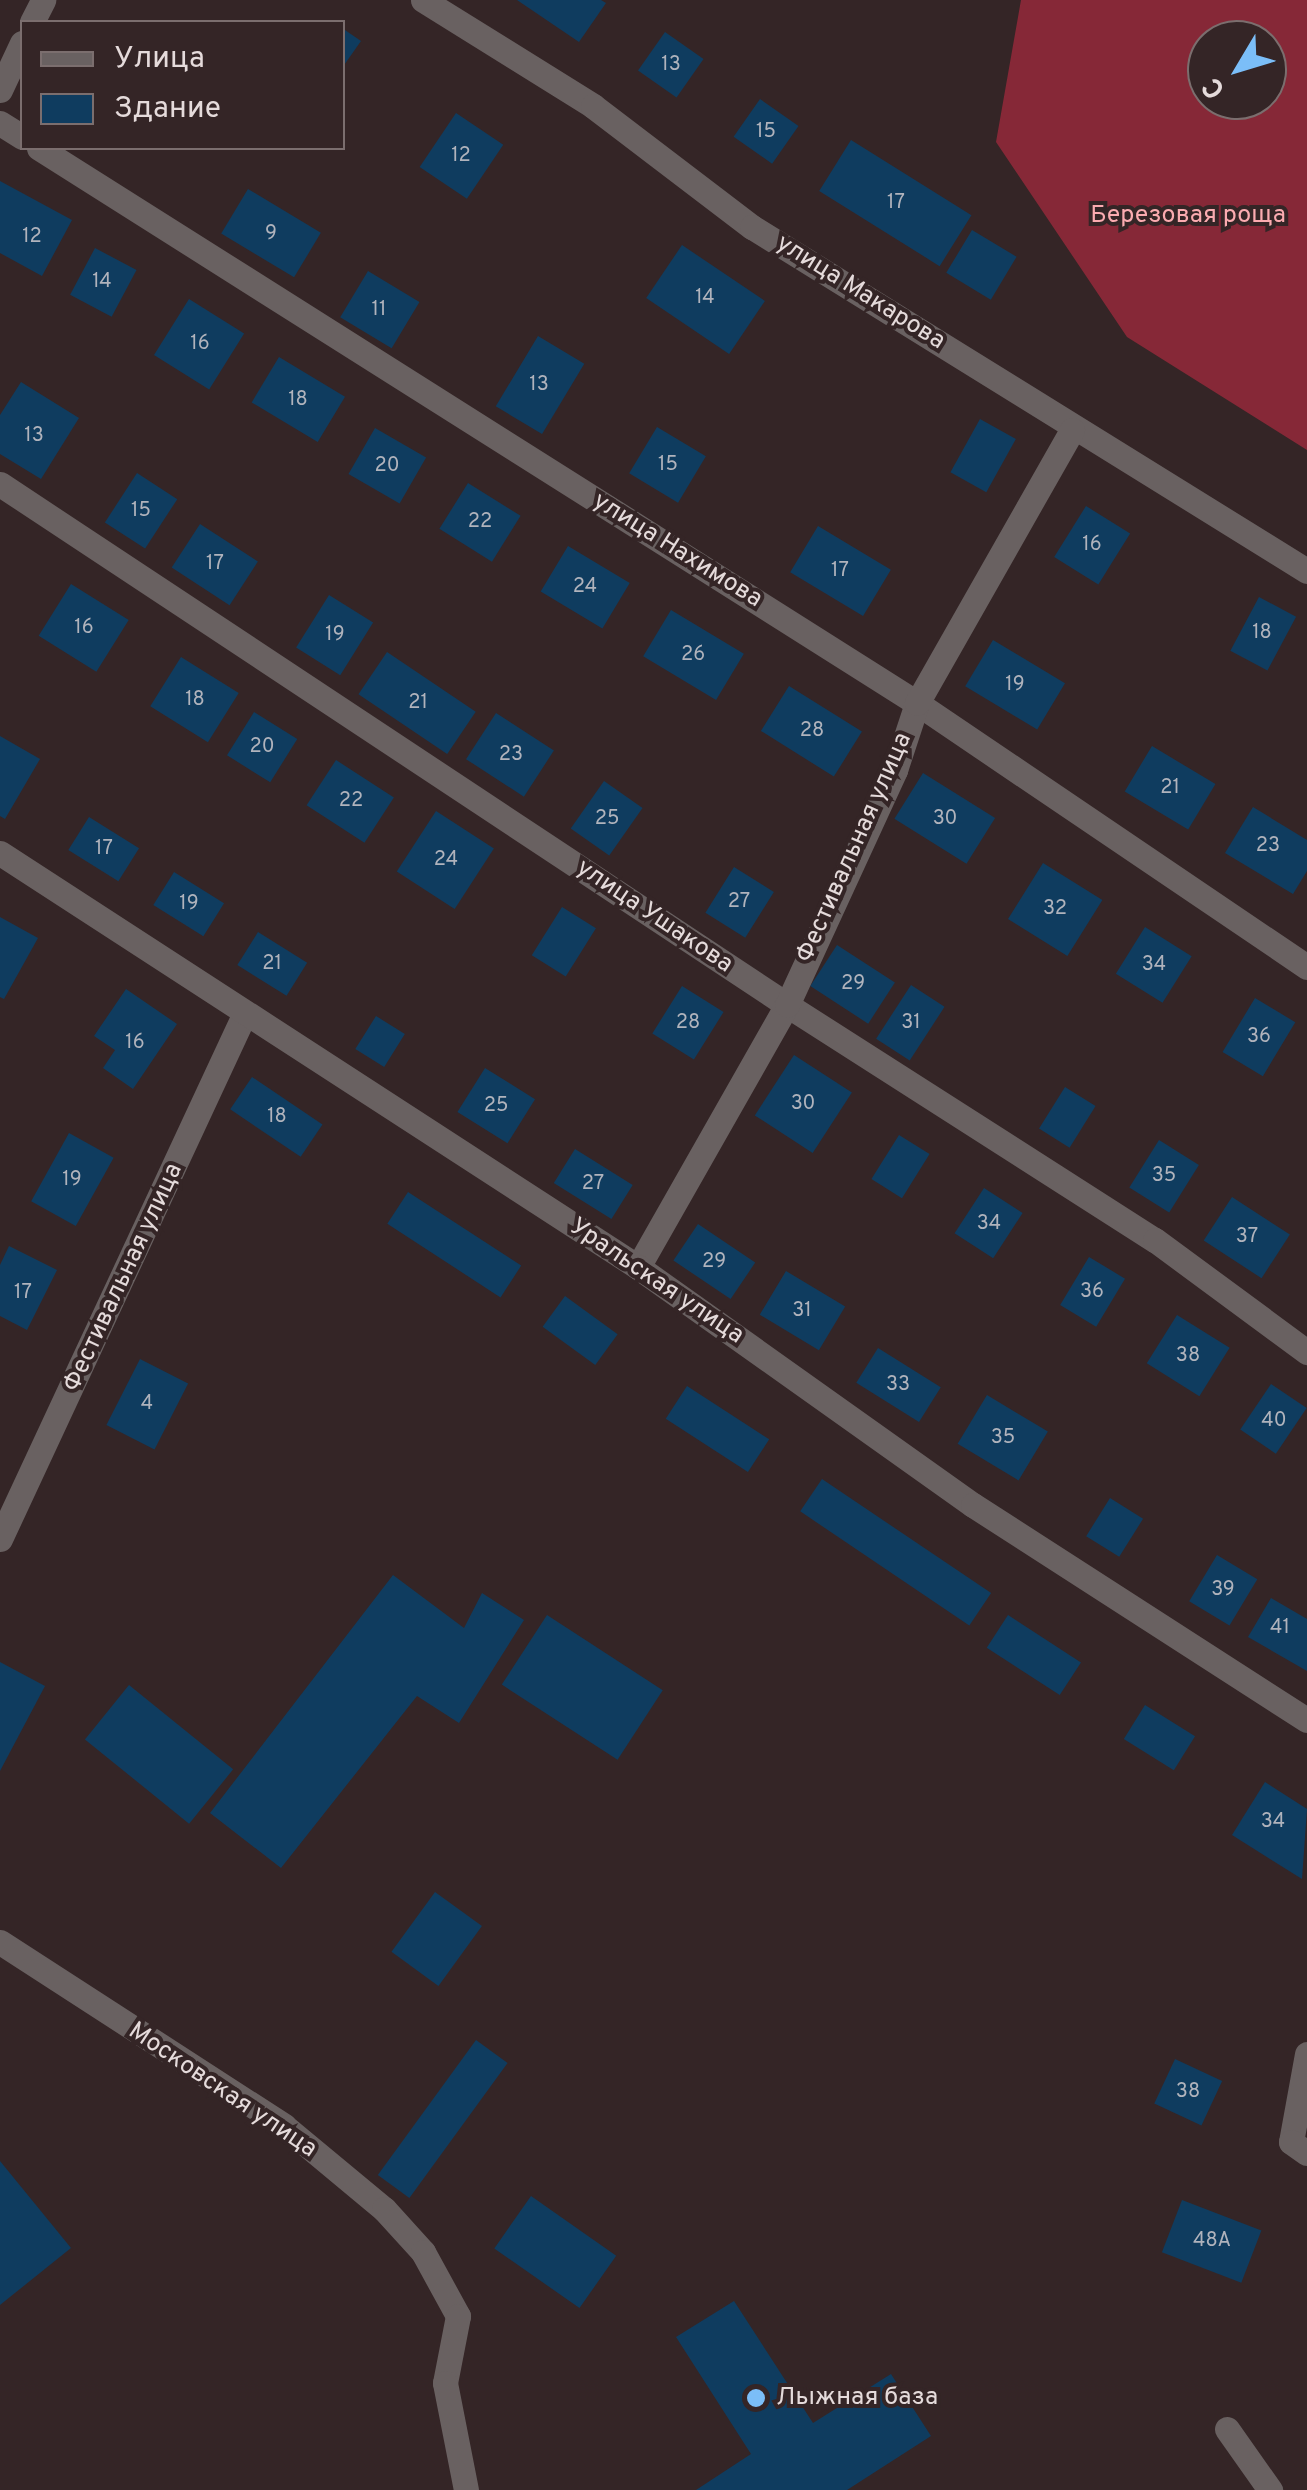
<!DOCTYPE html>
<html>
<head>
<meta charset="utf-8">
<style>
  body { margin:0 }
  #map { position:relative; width:1307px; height:2490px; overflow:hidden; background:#342526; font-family:Overpass,sans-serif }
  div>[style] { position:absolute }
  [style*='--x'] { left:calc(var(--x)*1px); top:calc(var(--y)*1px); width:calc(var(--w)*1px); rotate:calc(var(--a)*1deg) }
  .forest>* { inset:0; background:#862837 }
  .building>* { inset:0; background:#0f3c5f; transform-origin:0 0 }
  .minor>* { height:25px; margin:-12.5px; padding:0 12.5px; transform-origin:12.5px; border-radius:12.5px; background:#696161 }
  .tertiary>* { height:25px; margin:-12.5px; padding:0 12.5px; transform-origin:12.5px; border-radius:12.5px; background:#696161 }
  .dots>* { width:28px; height:28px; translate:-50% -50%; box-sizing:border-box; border:5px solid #342526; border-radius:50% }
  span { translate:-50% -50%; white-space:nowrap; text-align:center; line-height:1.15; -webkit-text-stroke:8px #342526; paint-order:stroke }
  .number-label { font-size:20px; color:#b0b3bc }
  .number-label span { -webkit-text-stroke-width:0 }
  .park-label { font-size:25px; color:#fbabb0 }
  .street-label { font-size:25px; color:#e5dbdb }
  .poi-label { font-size:25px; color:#e5dbdb }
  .left { translate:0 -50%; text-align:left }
  .legend { position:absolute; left:20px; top:20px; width:325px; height:130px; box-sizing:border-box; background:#342526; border:2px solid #7b6e6e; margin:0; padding:12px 18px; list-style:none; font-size:30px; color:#e5dbdb }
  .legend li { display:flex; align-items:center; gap:20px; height:50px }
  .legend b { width:50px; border:2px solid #7b6e6e }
  .north { position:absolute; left:1187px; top:20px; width:100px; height:100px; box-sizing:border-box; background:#342526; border:2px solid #7b6e6e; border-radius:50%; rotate:232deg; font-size:28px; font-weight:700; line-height:40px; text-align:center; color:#e5dbdb }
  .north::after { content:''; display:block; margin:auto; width:35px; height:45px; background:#7bbef8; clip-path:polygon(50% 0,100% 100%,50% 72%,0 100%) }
</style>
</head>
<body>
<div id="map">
  <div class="forest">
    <i style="clip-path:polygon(evenodd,1021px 0,1307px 0,1307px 450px,1127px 337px,996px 142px,1021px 0,1207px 40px,1267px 40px,1267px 100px,1207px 100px,1207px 40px)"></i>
  </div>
  <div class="building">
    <i style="clip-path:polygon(517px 0,601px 0,606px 3px,579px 42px)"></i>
    <i style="clip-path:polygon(342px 28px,361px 41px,342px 68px)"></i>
    <i style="left:665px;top:32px;width:47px;height:47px;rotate:35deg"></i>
    <i style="left:760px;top:99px;width:47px;height:46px;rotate:35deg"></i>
    <i style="left:456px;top:113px;width:57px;height:65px;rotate:34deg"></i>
    <i style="left:851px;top:140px;width:142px;height:60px;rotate:32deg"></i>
    <i style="clip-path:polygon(0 181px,72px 220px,42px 276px,0 253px)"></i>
    <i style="left:248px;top:189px;width:85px;height:52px;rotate:31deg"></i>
    <i style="left:972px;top:230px;width:52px;height:50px;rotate:31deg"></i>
    <i style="left:682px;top:245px;width:100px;height:64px;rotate:34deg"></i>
    <i style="left:95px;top:248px;width:47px;height:53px;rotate:28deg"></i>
    <i style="left:368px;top:271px;width:60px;height:54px;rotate:31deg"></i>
    <i style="left:189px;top:299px;width:65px;height:66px;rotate:32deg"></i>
    <i style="left:538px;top:336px;width:54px;height:82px;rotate:31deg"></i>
    <i style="left:279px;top:357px;width:77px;height:53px;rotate:31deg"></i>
    <i style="clip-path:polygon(21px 382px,79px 418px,41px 479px,0 454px,0 415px)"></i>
    <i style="left:980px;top:419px;width:41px;height:61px;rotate:29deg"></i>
    <i style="left:657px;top:427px;width:57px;height:54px;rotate:31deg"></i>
    <i style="left:375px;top:428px;width:59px;height:53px;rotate:30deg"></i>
    <i style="left:137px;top:473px;width:48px;height:59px;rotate:33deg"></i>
    <i style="left:468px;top:483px;width:62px;height:54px;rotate:32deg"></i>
    <i style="left:1086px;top:506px;width:52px;height:60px;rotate:32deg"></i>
    <i style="left:200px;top:524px;width:69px;height:52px;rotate:33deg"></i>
    <i style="left:818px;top:526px;width:85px;height:54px;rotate:31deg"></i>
    <i style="left:568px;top:546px;width:72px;height:53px;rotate:31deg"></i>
    <i style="left:71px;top:584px;width:68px;height:61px;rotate:32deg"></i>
    <i style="left:329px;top:595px;width:52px;height:62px;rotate:32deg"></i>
    <i style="left:1259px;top:597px;width:42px;height:61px;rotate:28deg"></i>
    <i style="left:671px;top:610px;width:85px;height:54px;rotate:31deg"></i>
    <i style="left:993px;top:640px;width:84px;height:54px;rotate:31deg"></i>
    <i style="left:387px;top:652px;width:107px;height:51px;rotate:34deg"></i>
    <i style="left:181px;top:657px;width:68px;height:58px;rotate:32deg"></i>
    <i style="left:789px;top:686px;width:86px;height:53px;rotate:32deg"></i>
    <i style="left:254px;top:712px;width:51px;height:51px;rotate:32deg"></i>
    <i style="left:496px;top:713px;width:69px;height:55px;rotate:33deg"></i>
    <i style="clip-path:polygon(0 736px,40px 759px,5px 819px,0 816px)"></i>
    <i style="left:1152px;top:746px;width:74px;height:53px;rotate:31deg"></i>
    <i style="left:336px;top:760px;width:69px;height:54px;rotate:33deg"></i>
    <i style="left:923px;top:773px;width:85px;height:54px;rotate:32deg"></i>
    <i style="left:604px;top:781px;width:47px;height:58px;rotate:35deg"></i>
    <i style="clip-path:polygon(1253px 807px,1307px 840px,1307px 871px,1293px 894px,1225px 853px)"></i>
    <i style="left:436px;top:811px;width:69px;height:72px;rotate:33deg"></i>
    <i style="left:89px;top:817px;width:59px;height:39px;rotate:32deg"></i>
    <i style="left:1043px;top:863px;width:70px;height:66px;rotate:32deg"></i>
    <i style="left:734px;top:867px;width:47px;height:54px;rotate:32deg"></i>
    <i style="left:174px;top:872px;width:59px;height:39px;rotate:32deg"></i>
    <i style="left:562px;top:907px;width:40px;height:57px;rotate:32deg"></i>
    <i style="clip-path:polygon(0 917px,38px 938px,4px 999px,0 997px)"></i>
    <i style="left:1145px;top:927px;width:55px;height:55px;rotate:32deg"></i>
    <i style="left:258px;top:932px;width:58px;height:39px;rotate:32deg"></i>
    <i style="left:837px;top:945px;width:69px;height:49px;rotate:33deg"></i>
    <i style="left:911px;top:985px;width:40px;height:64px;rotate:33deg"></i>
    <i style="left:682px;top:986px;width:49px;height:56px;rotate:32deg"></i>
    <i style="clip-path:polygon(126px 989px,177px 1024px,133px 1089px,103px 1068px,115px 1050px,94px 1036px)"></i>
    <i style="left:1255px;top:998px;width:47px;height:63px;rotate:31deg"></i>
    <i style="left:376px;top:1016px;width:34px;height:39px;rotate:32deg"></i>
    <i style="left:794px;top:1055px;width:69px;height:72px;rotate:33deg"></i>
    <i style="left:485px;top:1068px;width:59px;height:52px;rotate:32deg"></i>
    <i style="left:252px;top:1077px;width:85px;height:39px;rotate:34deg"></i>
    <i style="left:1065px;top:1087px;width:36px;height:49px;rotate:32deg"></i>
    <i style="left:69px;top:1133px;width:51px;height:78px;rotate:29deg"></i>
    <i style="left:899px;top:1135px;width:36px;height:52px;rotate:32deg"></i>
    <i style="left:1159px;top:1140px;width:47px;height:56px;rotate:32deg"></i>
    <i style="left:575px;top:1149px;width:68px;height:40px;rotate:32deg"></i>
    <i style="left:984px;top:1188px;width:46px;height:54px;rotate:33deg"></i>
    <i style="left:408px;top:1192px;width:135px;height:38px;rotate:33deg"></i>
    <i style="left:1232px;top:1197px;width:69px;height:52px;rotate:33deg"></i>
    <i style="left:698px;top:1224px;width:69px;height:44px;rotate:34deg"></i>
    <i style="clip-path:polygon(9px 1246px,57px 1270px,27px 1330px,0 1316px,0 1265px)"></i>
    <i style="left:1089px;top:1257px;width:42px;height:56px;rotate:31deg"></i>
    <i style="left:786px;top:1271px;width:69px;height:51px;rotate:31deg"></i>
    <i style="left:565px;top:1296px;width:65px;height:38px;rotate:36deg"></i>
    <i style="left:1177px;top:1315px;width:62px;height:57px;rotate:32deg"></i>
    <i style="left:878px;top:1348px;width:74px;height:41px;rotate:32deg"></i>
    <i style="left:140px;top:1359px;width:54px;height:74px;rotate:27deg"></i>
    <i style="left:1271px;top:1384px;width:43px;height:55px;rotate:34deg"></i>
    <i style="left:687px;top:1386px;width:98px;height:39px;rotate:33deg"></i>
    <i style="left:987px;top:1395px;width:71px;height:57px;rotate:31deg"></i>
    <i style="left:822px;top:1479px;width:204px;height:39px;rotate:34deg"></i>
    <i style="left:1110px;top:1498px;width:39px;height:45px;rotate:32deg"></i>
    <i style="left:1217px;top:1555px;width:47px;height:54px;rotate:31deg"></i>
    <i style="clip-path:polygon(393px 1575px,464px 1628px,482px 1593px,524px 1620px,459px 1723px,417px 1696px,281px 1868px,210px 1813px)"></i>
    <i style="clip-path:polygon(1271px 1598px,1307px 1619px,1307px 1671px,1248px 1637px)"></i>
    <i style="left:547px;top:1615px;width:138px;height:83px;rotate:33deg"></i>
    <i style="left:1008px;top:1615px;width:87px;height:39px;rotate:33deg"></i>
    <i style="clip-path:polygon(0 1662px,45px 1686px,0 1771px)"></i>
    <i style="left:129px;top:1685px;width:134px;height:70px;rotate:39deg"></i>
    <i style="left:1145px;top:1705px;width:59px;height:40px;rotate:32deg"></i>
    <i style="clip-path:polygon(1265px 1782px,1307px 1809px,1302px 1879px,1232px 1835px)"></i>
    <i style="left:435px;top:1892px;width:58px;height:74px;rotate:36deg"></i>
    <i style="left:476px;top:2040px;width:39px;height:167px;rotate:36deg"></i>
    <i style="left:1175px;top:2059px;width:52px;height:49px;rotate:25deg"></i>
    <i style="clip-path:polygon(0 2161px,71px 2248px,0 2305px)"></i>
    <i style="left:531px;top:2196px;width:104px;height:64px;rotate:35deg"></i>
    <i style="left:1182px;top:2200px;width:85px;height:56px;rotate:21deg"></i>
    <i style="clip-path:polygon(734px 2301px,813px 2423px,891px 2374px,931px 2436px,847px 2490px,696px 2490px,751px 2454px,676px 2337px)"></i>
  </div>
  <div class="minor">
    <i style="--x:423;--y:0;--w:200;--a:31.9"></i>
    <i style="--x:593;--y:106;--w:200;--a:37.3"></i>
    <i style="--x:752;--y:227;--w:653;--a:31.79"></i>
    <i style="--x:32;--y:22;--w:25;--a:-63"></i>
    <i style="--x:0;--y:90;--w:52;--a:-64.9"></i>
    <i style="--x:0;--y:123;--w:26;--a:32"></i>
    <i style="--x:39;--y:148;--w:1039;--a:32.3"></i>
    <i style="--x:917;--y:703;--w:471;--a:34.1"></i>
    <i style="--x:0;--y:484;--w:944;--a:33.5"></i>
    <i style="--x:787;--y:1005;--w:437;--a:32.6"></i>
    <i style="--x:1155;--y:1240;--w:189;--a:36.4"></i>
    <i style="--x:638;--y:1267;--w:301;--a:-60.4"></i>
    <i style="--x:787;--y:1005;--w:259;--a:-65.3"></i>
    <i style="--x:895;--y:770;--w:71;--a:-71.8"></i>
    <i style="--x:917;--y:703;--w:314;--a:-60.4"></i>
    <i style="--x:0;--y:1539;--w:578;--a:-65.03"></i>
    <i style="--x:0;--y:1942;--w:338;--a:32.9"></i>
    <i style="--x:284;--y:2126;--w:130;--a:39.7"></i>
    <i style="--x:384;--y:2209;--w:58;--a:47.8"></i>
    <i style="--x:423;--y:2252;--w:73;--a:61.3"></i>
    <i style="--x:458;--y:2316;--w:68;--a:101"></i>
    <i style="--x:445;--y:2383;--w:109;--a:78.9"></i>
    <i style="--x:1307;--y:2054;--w:89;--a:100.3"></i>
    <i style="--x:1291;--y:2142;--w:19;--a:35"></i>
    <i style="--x:1227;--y:2429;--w:75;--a:54.8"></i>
  </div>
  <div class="tertiary">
    <i style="--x:0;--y:853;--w:761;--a:32.98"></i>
    <i style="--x:638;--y:1267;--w:411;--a:35.4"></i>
    <i style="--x:973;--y:1505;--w:397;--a:32.8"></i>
  </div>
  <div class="dots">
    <i style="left:756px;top:2398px;background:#7bbef8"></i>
  </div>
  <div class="number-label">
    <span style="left:671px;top:65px">13</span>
    <span style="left:766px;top:132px">15</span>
    <span style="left:461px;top:156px">12</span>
    <span style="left:896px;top:203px">17</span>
    <span style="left:271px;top:234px">9</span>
    <span style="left:32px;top:237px">12</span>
    <span style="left:102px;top:282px">14</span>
    <span style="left:705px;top:298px">14</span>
    <span style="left:379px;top:310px">11</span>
    <span style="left:200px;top:344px">16</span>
    <span style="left:539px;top:385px">13</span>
    <span style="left:298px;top:400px">18</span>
    <span style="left:34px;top:436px">13</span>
    <span style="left:668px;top:465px">15</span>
    <span style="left:387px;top:466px">20</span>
    <span style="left:141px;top:511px">15</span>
    <span style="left:480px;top:522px">22</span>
    <span style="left:1092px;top:545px">16</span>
    <span style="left:215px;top:564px">17</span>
    <span style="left:840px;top:571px">17</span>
    <span style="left:585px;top:587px">24</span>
    <span style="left:84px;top:628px">16</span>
    <span style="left:1262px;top:633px">18</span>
    <span style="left:335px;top:635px">19</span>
    <span style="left:693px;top:655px">26</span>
    <span style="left:1015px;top:685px">19</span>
    <span style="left:195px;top:700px">18</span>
    <span style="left:418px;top:703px">21</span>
    <span style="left:812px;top:731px">28</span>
    <span style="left:262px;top:747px">20</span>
    <span style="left:511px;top:755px">23</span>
    <span style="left:1170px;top:788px">21</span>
    <span style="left:351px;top:801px">22</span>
    <span style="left:607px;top:819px">25</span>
    <span style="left:945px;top:819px">30</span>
    <span style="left:1268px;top:846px">23</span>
    <span style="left:104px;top:849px">17</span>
    <span style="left:446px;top:860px">24</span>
    <span style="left:739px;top:902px">27</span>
    <span style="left:189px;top:904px">19</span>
    <span style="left:1055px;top:909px">32</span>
    <span style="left:272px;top:964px">21</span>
    <span style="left:1154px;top:965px">34</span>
    <span style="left:853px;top:984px">29</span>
    <span style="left:688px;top:1023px">28</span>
    <span style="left:911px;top:1023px">31</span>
    <span style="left:1259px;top:1037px">36</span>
    <span style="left:135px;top:1043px">16</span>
    <span style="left:803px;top:1104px">30</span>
    <span style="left:496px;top:1106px">25</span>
    <span style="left:277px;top:1117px">18</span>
    <span style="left:1164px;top:1176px">35</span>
    <span style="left:72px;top:1180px">19</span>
    <span style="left:593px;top:1184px">27</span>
    <span style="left:989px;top:1224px">34</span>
    <span style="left:1247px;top:1237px">37</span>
    <span style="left:714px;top:1262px">29</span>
    <span style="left:1092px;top:1292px">36</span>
    <span style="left:23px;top:1293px">17</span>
    <span style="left:802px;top:1311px">31</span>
    <span style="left:1188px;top:1356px">38</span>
    <span style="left:898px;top:1385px">33</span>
    <span style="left:147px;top:1404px">4</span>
    <span style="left:1274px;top:1421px">40</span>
    <span style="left:1003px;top:1438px">35</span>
    <span style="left:1223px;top:1590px">39</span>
    <span style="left:1280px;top:1628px">41</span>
    <span style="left:1273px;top:1822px">34</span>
    <span style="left:1188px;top:2092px">38</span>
    <span style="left:1212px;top:2241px">48А</span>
  </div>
  <div class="park-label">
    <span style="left:1188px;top:216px">Березовая роща</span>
  </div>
  <div class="street-label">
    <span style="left:860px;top:293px;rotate:32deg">улица Макарова</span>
    <span style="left:677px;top:551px;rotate:32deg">улица Нахимова</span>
    <span style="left:855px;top:848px;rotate:-66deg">Фестивальная улица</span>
    <span style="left:654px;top:917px;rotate:34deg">улица Ушакова</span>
    <span style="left:124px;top:1278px;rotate:-65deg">Фестивальная улица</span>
    <span style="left:656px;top:1282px;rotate:34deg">Уральская улица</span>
    <span style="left:222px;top:2091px;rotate:34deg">Московская улица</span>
  </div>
  <div class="poi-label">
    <span class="left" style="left:776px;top:2398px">Лыжная база</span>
  </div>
  <ul class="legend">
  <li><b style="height:12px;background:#696161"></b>Улица</li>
  <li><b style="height:28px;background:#0f3c5f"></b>Здание</li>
  </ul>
  <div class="north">С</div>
</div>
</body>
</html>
